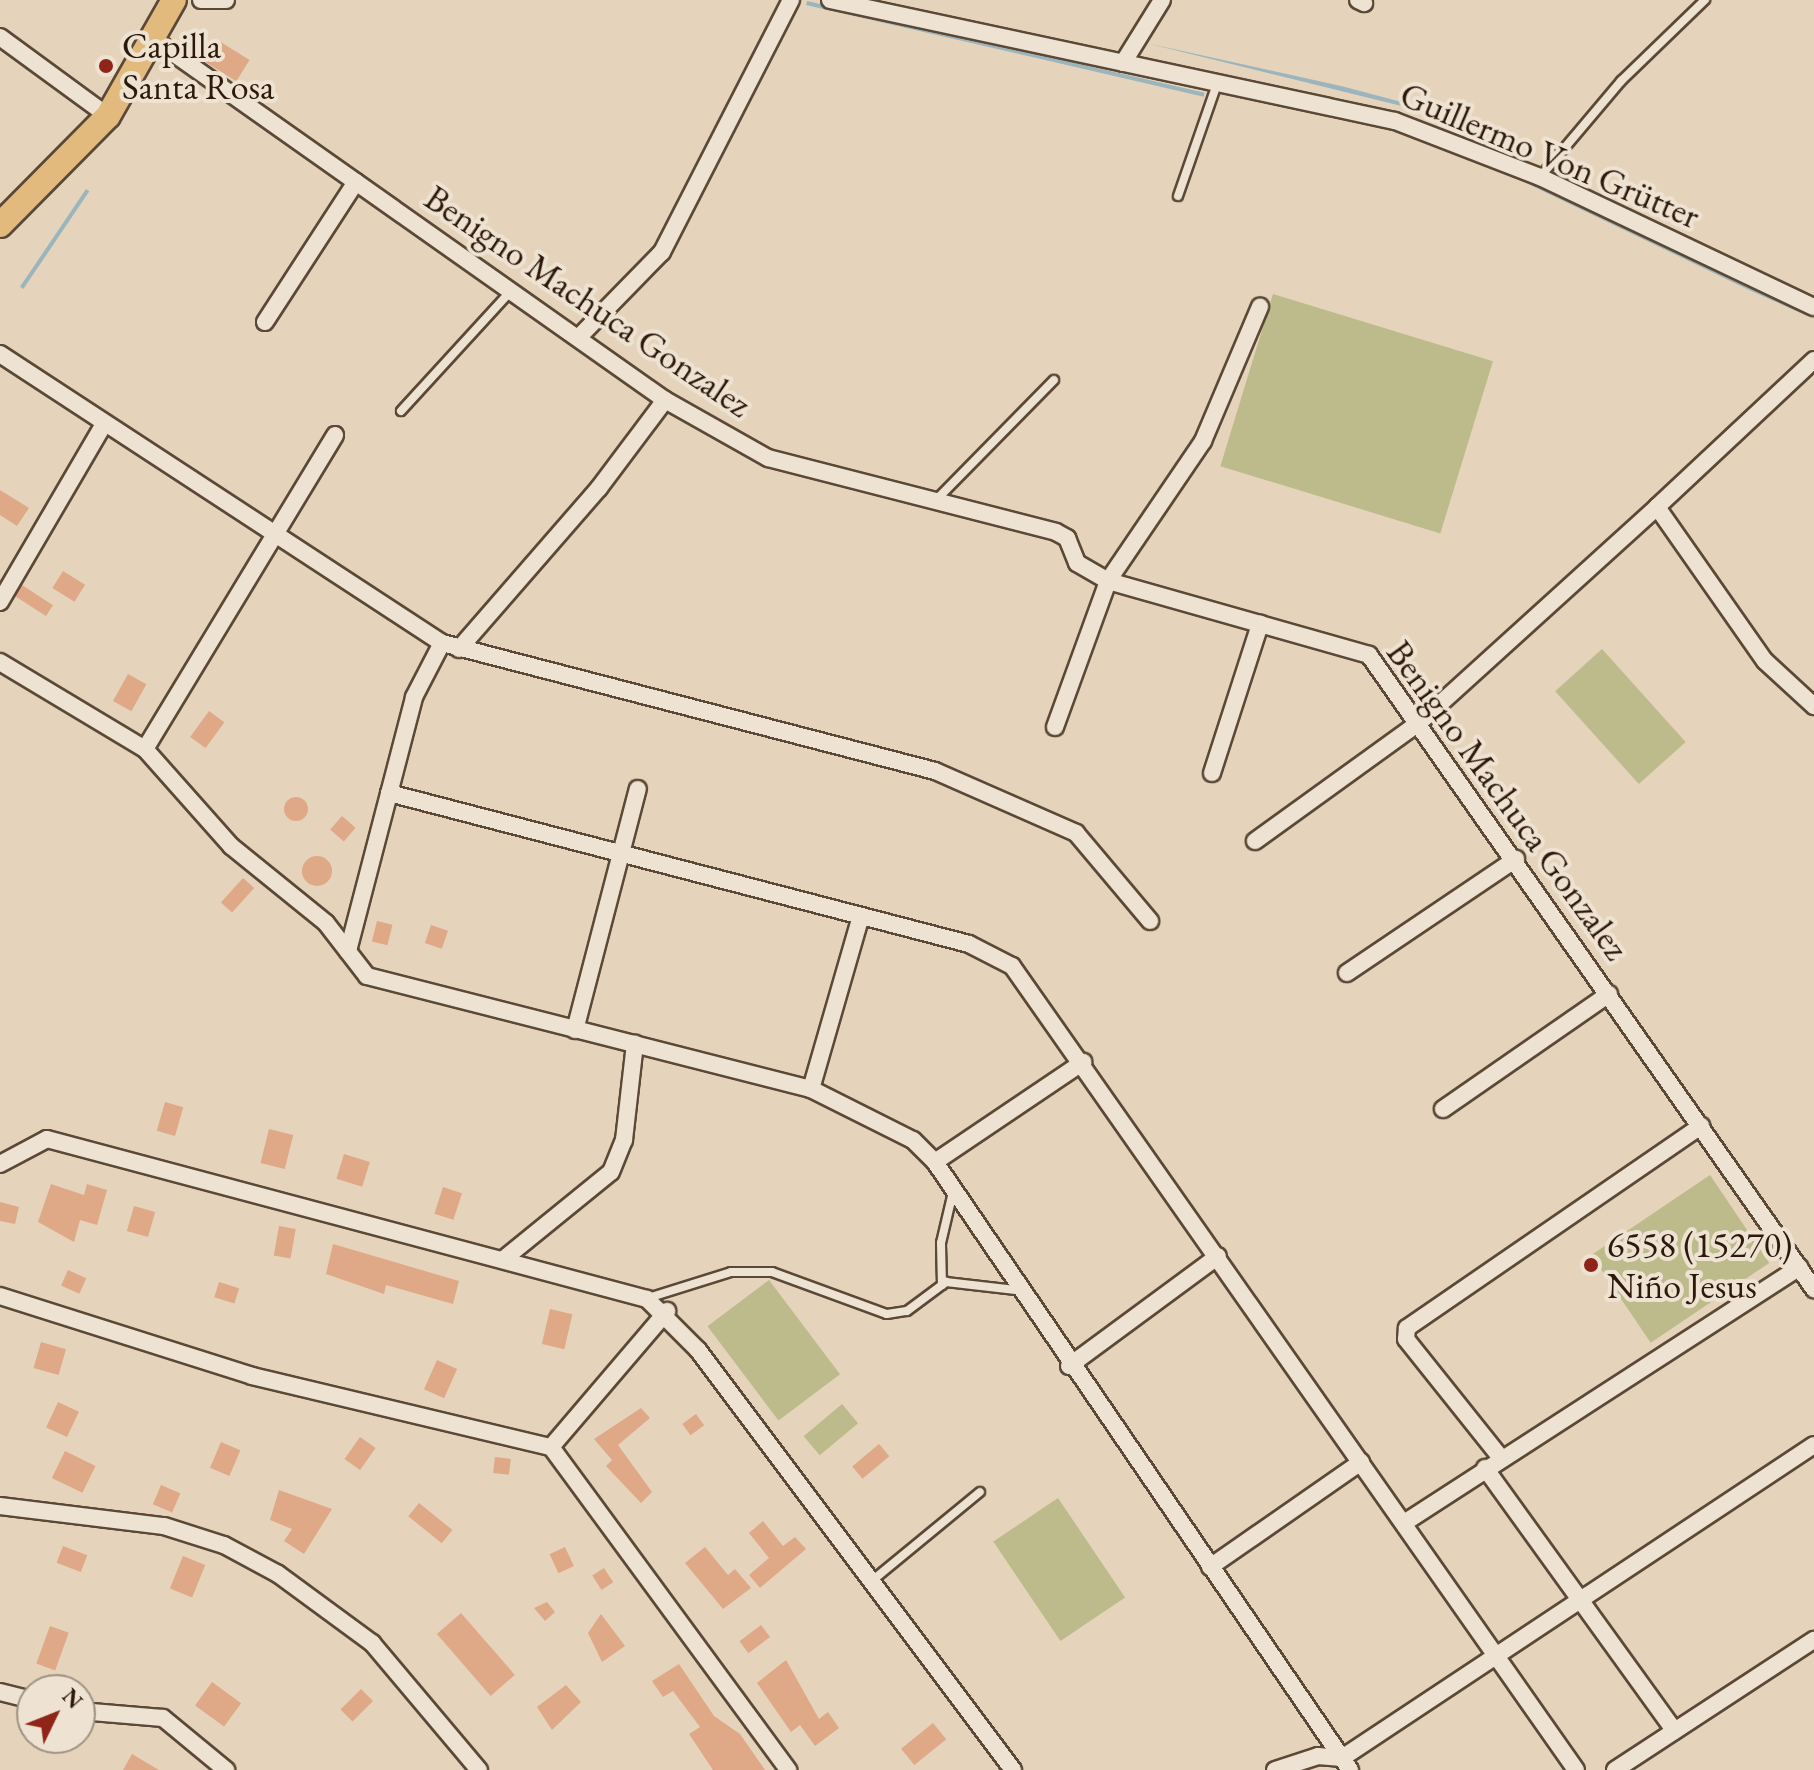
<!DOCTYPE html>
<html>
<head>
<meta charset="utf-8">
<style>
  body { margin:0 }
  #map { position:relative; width:1814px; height:1770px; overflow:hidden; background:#e5d4bb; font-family:"EB Garamond",serif }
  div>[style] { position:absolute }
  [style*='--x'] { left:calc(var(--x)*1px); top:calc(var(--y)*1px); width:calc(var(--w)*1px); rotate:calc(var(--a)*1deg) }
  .green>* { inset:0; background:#bdba8b; transform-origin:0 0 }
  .water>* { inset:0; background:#9cb5bc; transform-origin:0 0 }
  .building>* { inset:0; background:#dfa887; transform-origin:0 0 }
  .round { border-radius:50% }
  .roads { filter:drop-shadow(2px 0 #5b4836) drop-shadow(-2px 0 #5b4836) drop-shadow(0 2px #5b4836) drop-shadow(0 -2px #5b4836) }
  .lane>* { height:8px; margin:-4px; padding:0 4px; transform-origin:4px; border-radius:4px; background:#eee3d3 }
  .street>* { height:16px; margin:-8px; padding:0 8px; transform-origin:8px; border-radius:8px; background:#eee3d3 }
  .primary>* { height:24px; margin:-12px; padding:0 12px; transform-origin:12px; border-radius:12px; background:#e2ba7e }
  .dots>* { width:22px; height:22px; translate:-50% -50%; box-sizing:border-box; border:4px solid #eee3d3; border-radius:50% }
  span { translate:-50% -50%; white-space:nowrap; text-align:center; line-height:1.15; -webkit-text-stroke:8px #eee3d3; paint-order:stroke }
  .poi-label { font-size:36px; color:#2d190a }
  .left { translate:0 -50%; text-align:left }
  .street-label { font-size:36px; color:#2d190a }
  .north { position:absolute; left:16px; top:1674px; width:80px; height:80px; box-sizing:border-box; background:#eee3d3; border:2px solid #a19283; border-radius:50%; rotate:47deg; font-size:22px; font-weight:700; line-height:32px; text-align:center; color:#2d190a }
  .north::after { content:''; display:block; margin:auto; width:28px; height:36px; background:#8f2418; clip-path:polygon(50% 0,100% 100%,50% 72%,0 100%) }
</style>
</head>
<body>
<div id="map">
  <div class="green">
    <i style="left:1273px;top:294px;width:230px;height:180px;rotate:17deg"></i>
    <i style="left:1602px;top:649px;width:125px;height:63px;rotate:48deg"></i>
    <i style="left:1710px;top:1175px;width:106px;height:143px;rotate:56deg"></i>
    <i style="left:769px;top:1280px;width:118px;height:77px;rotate:53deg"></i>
    <i style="left:842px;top:1404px;width:25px;height:50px;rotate:50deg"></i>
    <i style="left:1058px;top:1498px;width:120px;height:78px;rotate:56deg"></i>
  </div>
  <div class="water">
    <i style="left:807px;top:1px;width:408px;height:4px;rotate:13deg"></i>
    <i style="clip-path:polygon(1146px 43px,1341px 86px,1436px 111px,1434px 114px)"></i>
    <i style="clip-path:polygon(1468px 155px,1543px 186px,1814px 319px,1749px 290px)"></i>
    <i style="left:86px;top:189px;width:4px;height:118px;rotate:34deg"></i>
  </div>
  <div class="building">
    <i style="left:219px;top:41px;width:36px;height:25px;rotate:32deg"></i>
    <i style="clip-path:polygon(0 490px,29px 508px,17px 526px,0 515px)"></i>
    <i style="left:63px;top:571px;width:26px;height:20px;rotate:32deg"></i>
    <i style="left:22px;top:585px;width:37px;height:13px;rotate:33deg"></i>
    <i style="left:128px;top:674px;width:21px;height:31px;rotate:29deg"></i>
    <i style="left:209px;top:711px;width:19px;height:32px;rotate:36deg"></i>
    <i class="round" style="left:284px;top:797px;width:24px;height:24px"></i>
    <i style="left:342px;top:816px;width:18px;height:18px;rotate:41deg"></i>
    <i class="round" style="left:302px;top:856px;width:30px;height:30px"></i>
    <i style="left:243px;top:878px;width:15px;height:33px;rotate:42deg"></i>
    <i style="left:377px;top:921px;width:16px;height:21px;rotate:14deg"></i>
    <i style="left:431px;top:925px;width:18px;height:19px;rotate:19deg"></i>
    <i style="left:165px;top:1102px;width:19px;height:30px;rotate:16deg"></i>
    <i style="left:269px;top:1129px;width:25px;height:35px;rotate:14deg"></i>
    <i style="left:344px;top:1154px;width:27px;height:26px;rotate:17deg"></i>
    <i style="clip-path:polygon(51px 1184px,84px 1195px,87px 1184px,107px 1190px,97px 1225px,80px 1220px,74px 1242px,38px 1222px)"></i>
    <i style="left:443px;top:1187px;width:20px;height:28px;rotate:18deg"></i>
    <i style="clip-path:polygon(0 1202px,19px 1207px,15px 1224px,0 1221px)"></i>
    <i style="left:134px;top:1206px;width:22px;height:26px;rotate:16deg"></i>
    <i style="left:279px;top:1226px;width:17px;height:30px;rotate:10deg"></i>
    <i style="clip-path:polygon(333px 1244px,459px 1281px,453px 1304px,386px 1285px,384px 1294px,326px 1274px)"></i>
    <i style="left:68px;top:1270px;width:20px;height:17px;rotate:24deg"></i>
    <i style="left:219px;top:1282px;width:21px;height:16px;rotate:17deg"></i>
    <i style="left:550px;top:1309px;width:23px;height:36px;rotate:13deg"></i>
    <i style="left:41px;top:1342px;width:26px;height:27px;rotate:16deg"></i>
    <i style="left:437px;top:1360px;width:22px;height:32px;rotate:24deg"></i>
    <i style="left:58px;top:1402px;width:23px;height:28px;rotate:25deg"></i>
    <i style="clip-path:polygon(641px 1408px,650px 1418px,618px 1445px,652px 1492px,641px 1503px,606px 1466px,612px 1460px,594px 1439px)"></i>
    <i style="left:696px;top:1414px;width:14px;height:17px;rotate:54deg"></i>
    <i style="left:360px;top:1437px;width:19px;height:27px;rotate:35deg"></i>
    <i style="left:221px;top:1442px;width:21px;height:28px;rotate:23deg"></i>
    <i style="left:879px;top:1444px;width:16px;height:35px;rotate:50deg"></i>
    <i style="left:65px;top:1451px;width:34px;height:30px;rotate:26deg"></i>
    <i style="left:495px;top:1457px;width:16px;height:16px;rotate:7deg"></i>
    <i style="left:161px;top:1485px;width:21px;height:21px;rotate:23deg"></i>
    <i style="clip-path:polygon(279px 1490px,332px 1509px,304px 1554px,284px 1541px,292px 1529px,270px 1520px)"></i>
    <i style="left:419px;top:1503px;width:43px;height:17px;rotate:39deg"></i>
    <i style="clip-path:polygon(763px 1521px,783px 1546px,795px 1537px,806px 1549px,760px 1588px,749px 1575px,769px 1558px,749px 1533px)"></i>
    <i style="left:63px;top:1546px;width:26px;height:18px;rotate:21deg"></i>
    <i style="left:565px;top:1547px;width:21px;height:17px;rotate:65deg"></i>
    <i style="clip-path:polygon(705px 1547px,728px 1575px,735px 1569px,751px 1588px,723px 1609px,685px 1563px)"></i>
    <i style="left:183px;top:1556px;width:24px;height:35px;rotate:22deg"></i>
    <i style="left:604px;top:1568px;width:17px;height:14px;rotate:57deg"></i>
    <i style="clip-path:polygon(547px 1602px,555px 1612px,545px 1621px,534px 1608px)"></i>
    <i style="left:461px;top:1613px;width:82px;height:32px;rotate:49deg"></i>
    <i style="clip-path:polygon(601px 1614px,625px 1646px,602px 1662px,588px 1633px)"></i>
    <i style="left:761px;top:1625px;width:15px;height:27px;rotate:53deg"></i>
    <i style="left:50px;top:1626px;width:20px;height:40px;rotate:20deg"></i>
    <i style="clip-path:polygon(786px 1660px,819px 1719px,828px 1712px,839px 1728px,815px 1746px,800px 1725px,791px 1732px,757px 1683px)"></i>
    <i style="clip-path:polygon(679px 1664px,714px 1716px,740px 1734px,765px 1770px,713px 1770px,689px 1734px,700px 1727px,673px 1691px,663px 1697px,652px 1681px)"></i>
    <i style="left:212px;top:1682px;width:36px;height:29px;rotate:36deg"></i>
    <i style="clip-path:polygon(566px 1685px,581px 1702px,552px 1730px,537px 1707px)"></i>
    <i style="left:361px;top:1689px;width:17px;height:29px;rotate:45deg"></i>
    <i style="left:933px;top:1723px;width:21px;height:41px;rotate:51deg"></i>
    <i style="clip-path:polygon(132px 1754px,159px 1770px,123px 1770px)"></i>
  </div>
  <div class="roads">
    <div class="lane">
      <i style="--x:1540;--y:177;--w:126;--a:-49.8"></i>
      <i style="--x:1621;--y:81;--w:117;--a:-44"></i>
      <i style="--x:1178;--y:196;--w:119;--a:-70.8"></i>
      <i style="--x:401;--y:411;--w:161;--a:-47.5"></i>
      <i style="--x:939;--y:497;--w:164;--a:-45.5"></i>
      <i style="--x:942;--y:1285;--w:42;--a:-91.4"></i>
      <i style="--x:941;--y:1243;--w:52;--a:-76.8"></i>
      <i style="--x:648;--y:1298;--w:87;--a:-17.4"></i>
      <i style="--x:731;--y:1272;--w:41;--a:0"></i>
      <i style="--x:772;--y:1272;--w:122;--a:20.1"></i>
      <i style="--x:887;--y:1314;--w:20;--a:-9"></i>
      <i style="--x:907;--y:1311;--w:49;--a:-36.6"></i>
      <i style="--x:946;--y:1282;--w:70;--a:6.5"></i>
      <i style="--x:874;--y:1579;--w:137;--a:-39.4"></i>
    </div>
    <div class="street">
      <i style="--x:201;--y:0;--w:25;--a:0"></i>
      <i style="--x:830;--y:0;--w:578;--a:12.09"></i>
      <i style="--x:1395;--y:121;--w:155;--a:21.1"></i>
      <i style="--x:1540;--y:177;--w:303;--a:25.4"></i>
      <i style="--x:1358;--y:0;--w:7;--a:27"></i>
      <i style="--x:0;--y:37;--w:134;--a:36.2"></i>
      <i style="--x:156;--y:41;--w:623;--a:35.2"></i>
      <i style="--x:665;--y:400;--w:118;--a:29.4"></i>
      <i style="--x:768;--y:458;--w:297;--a:14.4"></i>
      <i style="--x:1056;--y:532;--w:13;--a:29"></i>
      <i style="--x:1067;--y:538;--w:27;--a:68"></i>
      <i style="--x:1077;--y:563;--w:36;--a:30"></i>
      <i style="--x:1108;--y:581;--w:271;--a:15.8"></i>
      <i style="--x:1369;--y:655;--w:775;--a:54.94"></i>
      <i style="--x:1123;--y:63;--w:74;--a:-58.2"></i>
      <i style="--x:265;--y:322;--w:167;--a:-57"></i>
      <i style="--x:578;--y:338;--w:120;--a:-45.7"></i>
      <i style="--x:662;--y:252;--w:283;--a:-62.9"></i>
      <i style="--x:0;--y:354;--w:528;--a:33.18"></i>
      <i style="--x:442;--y:643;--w:509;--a:14.55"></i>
      <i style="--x:935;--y:771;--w:154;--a:23.7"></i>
      <i style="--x:1076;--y:833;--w:115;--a:49.9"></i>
      <i style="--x:1814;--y:360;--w:215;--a:136.9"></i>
      <i style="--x:1657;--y:507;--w:188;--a:55"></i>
      <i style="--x:1765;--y:661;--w:67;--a:42.6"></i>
      <i style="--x:0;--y:602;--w:206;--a:-59.7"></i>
      <i style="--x:459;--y:649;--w:213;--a:-49"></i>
      <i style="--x:599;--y:488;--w:110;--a:-53.1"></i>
      <i style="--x:0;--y:662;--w:169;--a:31"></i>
      <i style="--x:145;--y:749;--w:130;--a:48.4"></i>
      <i style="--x:231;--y:846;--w:122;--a:39"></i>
      <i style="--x:326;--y:923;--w:67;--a:52.3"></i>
      <i style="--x:367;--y:976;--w:458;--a:14.3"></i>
      <i style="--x:811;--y:1089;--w:114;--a:26.6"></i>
      <i style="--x:913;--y:1140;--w:31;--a:45"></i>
      <i style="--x:935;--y:1162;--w:736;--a:55.68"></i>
      <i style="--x:1055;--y:727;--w:155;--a:-70"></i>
      <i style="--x:1108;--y:581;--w:169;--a:-55.8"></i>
      <i style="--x:1203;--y:441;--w:146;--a:-67"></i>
      <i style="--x:145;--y:749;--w:367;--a:-58.8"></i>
      <i style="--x:1212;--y:773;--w:157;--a:-72.1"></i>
      <i style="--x:389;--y:793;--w:599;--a:14.59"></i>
      <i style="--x:969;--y:944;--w:48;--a:27.1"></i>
      <i style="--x:1012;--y:966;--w:982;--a:54.95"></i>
      <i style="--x:1255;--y:841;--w:203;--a:-35.8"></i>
      <i style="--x:1420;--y:722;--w:320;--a:-42.2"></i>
      <i style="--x:348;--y:951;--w:262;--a:-75.4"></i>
      <i style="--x:414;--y:697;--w:61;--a:-62.6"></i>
      <i style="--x:1347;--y:973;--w:204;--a:-34"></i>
      <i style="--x:575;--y:1030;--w:249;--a:-75.4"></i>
      <i style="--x:811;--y:1089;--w:180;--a:-73.9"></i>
      <i style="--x:1443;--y:1109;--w:202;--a:-34.7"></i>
      <i style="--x:935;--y:1162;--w:179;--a:-34"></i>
      <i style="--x:0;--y:1164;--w:53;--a:-28"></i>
      <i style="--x:47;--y:1139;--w:621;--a:14.93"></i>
      <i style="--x:647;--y:1299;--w:72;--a:45"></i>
      <i style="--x:698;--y:1350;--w:525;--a:53.13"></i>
      <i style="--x:505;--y:1258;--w:136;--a:-39.1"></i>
      <i style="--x:611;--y:1172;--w:35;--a:-68"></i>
      <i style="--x:624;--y:1140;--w:97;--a:-83.5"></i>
      <i style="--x:0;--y:1296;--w:264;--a:17.6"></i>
      <i style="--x:252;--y:1376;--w:307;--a:13.4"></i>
      <i style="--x:551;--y:1447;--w:401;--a:53.7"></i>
      <i style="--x:1069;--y:1366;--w:185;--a:-36.4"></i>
      <i style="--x:551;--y:1447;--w:179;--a:-49.5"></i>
      <i style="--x:1501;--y:1458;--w:152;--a:-128.6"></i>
      <i style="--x:1406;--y:1339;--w:11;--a:-85"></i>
      <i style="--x:1407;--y:1328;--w:357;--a:-34.5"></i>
      <i style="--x:1485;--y:1468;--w:324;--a:54.2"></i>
      <i style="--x:0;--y:1506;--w:165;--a:7"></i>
      <i style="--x:164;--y:1526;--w:63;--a:17.6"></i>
      <i style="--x:224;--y:1545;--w:61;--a:28.2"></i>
      <i style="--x:278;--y:1574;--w:117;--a:36.3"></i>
      <i style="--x:372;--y:1643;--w:166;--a:49.9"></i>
      <i style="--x:1404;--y:1523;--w:471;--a:-32.9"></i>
      <i style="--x:1210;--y:1567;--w:184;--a:-34.8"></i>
      <i style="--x:0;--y:1692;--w:33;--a:14"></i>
      <i style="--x:80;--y:1711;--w:83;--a:4.8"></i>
      <i style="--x:163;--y:1718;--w:82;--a:39.5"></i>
      <i style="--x:1275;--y:1770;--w:45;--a:-18"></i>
      <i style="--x:1318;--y:1756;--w:24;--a:5"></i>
      <i style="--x:1342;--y:1758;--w:566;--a:-33.55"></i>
      <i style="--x:1615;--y:1770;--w:238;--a:-33.2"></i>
    </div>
    <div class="primary">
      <i style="--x:0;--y:225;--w:153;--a:-45.3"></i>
      <i style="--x:108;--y:116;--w:133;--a:-60.4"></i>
    </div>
  </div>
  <div class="dots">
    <i style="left:106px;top:66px;background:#8f2418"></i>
    <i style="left:1591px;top:1265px;background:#8f2418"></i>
  </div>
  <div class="poi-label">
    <span class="left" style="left:122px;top:66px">Capilla<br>Santa Rosa</span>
    <span class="left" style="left:1607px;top:1265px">6558 (15270)<br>Niño Jesus</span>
  </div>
  <div class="street-label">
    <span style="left:1550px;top:155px;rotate:23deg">Guillermo Von Grütter</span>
    <span style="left:588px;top:301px;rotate:34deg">Benigno Machuca Gonzalez</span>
    <span style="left:1508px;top:800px;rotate:54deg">Benigno Machuca Gonzalez</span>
  </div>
  <div class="north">N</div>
</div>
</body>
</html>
